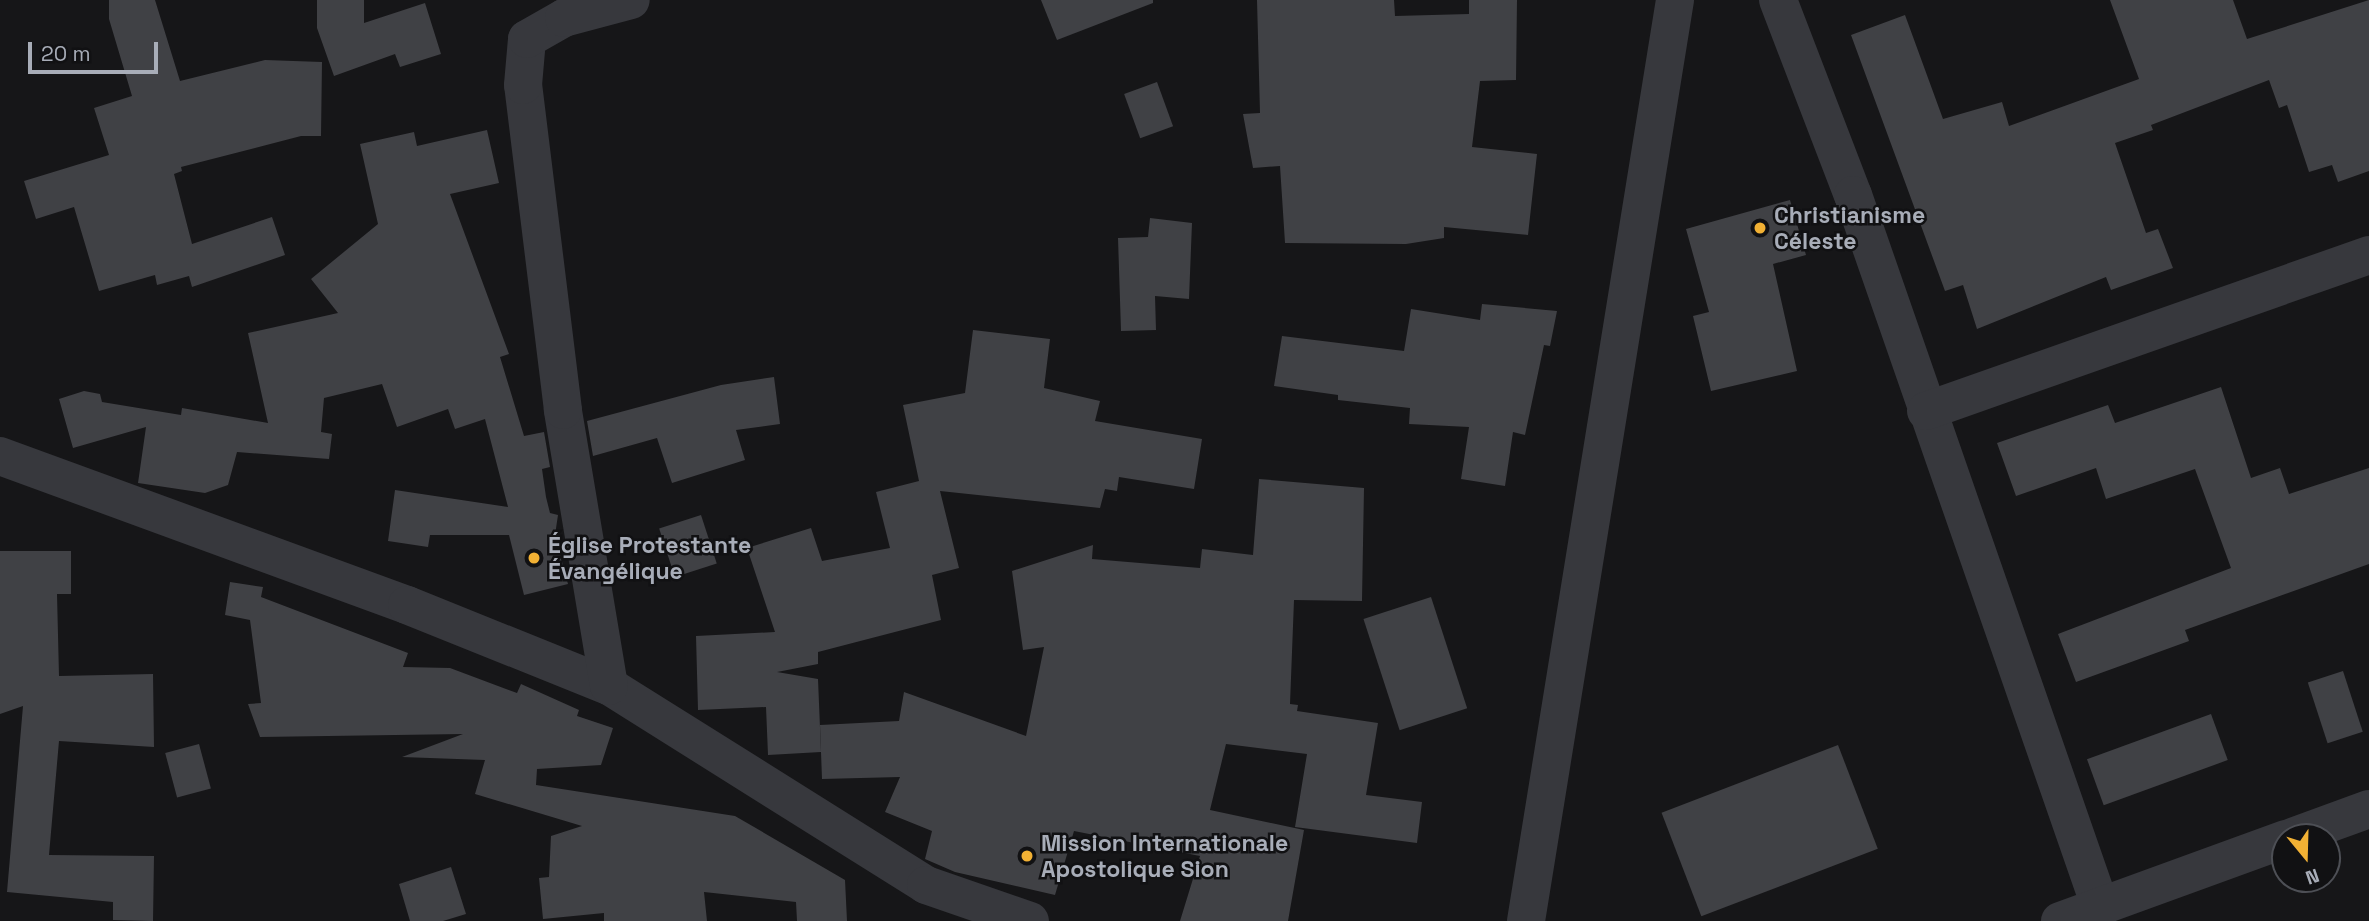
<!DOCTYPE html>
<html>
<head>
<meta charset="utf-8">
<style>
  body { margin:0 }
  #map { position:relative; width:2369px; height:921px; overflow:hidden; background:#161618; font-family:"Space Grotesk",sans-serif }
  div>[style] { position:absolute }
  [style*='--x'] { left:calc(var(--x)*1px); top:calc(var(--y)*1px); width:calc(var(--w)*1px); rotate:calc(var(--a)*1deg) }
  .building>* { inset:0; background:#404145; transform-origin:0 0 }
  .minor>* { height:38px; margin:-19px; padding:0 19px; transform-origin:19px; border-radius:19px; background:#37383d }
  .tertiary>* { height:38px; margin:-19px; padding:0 19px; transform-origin:19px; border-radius:19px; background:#37383d }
  .dots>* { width:19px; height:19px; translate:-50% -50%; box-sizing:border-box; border:4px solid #111113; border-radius:50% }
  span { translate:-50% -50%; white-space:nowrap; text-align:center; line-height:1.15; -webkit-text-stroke:5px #111113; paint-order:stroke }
  .poi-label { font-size:23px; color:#a8adb8; font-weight:700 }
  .left { translate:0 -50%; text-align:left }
  .north { position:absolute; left:2271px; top:823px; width:70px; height:70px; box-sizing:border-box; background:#111113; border:2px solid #4d4f55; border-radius:50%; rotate:161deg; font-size:19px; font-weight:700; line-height:28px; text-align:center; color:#a8adb8 }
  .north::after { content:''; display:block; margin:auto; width:24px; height:32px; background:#f2b134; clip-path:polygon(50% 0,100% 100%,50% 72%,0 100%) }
  .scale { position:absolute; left:28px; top:42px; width:130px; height:32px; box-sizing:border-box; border:4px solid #a8adb8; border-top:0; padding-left:9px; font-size:21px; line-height:24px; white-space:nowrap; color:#a8adb8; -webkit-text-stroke:5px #111113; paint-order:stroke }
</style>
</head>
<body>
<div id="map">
  <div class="building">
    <i style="clip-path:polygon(109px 0,155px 0,180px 81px,265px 60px,322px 62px,321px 136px,301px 136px,181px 167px,182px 171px,174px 174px,192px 244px,272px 217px,285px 255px,192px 287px,189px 276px,157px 285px,155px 275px,99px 291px,74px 207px,36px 219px,24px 181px,109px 155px,94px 108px,132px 96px,109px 19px)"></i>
    <i style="clip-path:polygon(317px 0,364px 0,364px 23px,425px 3px,441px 54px,400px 67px,395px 54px,334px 76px,317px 28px)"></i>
    <i style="clip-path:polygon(1041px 0,1153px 0,1153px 3px,1057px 40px)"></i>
    <i style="clip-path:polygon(1257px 0,1394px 0,1395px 16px,1469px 14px,1469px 0,1517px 0,1516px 80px,1480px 81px,1472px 147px,1537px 154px,1528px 235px,1444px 227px,1444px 238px,1406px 244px,1285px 243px,1280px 166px,1253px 168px,1243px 114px,1260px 113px)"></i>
    <i style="clip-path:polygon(2110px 0,2233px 0,2247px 39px,2369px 0,2369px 171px,2338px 182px,2332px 165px,2309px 172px,2287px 105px,2279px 108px,2269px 80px,2151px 125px,2153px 130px,2115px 143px,2146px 233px,2158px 229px,2173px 268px,2111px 290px,2106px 277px,1977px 329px,1963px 285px,1945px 291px,1851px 35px,1905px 15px,1943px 119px,2002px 102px,2009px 126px,2139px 79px)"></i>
    <i style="left:1157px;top:82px;width:47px;height:35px;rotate:70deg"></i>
    <i style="clip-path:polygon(487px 130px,499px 183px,450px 194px,509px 354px,500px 357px,524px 436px,544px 432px,550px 467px,542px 469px,546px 497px,550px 513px,558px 515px,555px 535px,568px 584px,524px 595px,509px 535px,430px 535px,428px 547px,388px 541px,395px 490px,508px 507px,485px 419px,455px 429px,448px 409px,397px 427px,382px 384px,324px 398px,321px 432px,332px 434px,329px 459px,237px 452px,228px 485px,205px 493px,138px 483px,146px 427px,73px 448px,59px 399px,84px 391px,100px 394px,102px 402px,181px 415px,182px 408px,268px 423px,248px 333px,338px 313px,311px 279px,378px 224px,360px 144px,414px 132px,417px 146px)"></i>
    <i style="clip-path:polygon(1790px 200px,1806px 255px,1773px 264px,1797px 371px,1711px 391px,1693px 316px,1709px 312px,1686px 229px)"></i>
    <i style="clip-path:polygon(1150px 218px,1192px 223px,1189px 299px,1155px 296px,1156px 330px,1121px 331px,1118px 238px,1148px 237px)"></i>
    <i style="clip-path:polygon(1482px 304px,1557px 311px,1550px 346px,1544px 345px,1525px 435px,1513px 432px,1505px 486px,1461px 479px,1469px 427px,1409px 424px,1410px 408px,1338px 400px,1338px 395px,1274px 386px,1282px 336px,1404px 351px,1411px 309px,1480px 320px)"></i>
    <i style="clip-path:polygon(973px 330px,1050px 339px,1044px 388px,1100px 401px,1095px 421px,1202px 439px,1194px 489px,1119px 477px,1117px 491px,1105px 489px,1100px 508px,940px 491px,959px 568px,932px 575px,941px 620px,818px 652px,818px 664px,777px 672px,818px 679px,821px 752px,768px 755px,766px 707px,698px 710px,696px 636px,775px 632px,747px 548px,811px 528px,822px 561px,890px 548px,876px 492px,919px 481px,903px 405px,965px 393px)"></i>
    <i style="clip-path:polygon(774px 377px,780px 424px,736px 430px,745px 460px,672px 483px,657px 438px,593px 456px,587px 421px,721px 385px)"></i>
    <i style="clip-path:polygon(2221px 387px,2251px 478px,2280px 468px,2289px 494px,2369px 468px,2369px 564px,2185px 630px,2189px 641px,2076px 682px,2058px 634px,2231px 568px,2195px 469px,2106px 499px,2096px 468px,2016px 496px,1997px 443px,2108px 405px,2115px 423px)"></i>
    <i style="clip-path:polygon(1259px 479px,1364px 488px,1362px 601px,1294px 600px,1290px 704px,1298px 705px,1297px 711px,1378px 723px,1366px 795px,1422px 802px,1417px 843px,1295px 827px,1307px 754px,1226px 744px,1210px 810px,1304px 830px,1288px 921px,1180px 921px,1200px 856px,1074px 831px,1055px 895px,955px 872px,925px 859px,932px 831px,885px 812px,900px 777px,822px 779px,820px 725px,899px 721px,904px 692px,1026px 736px,1044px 647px,1023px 650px,1012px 571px,1093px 545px,1092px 559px,1200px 568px,1202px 549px,1253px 555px)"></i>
    <i style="left:701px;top:515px;width:51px;height:44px;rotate:72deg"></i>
    <i style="clip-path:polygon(0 551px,71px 551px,71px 594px,57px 594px,59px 676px,153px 674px,154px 747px,59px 741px,49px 855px,154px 856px,153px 921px,113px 920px,113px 902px,7px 892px,23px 706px,0 714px)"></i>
    <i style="clip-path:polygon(230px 582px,263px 587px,261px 597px,408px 653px,403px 667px,450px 668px,517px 693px,521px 684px,579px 710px,577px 716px,613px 728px,601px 765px,537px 769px,536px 785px,735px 816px,845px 880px,847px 921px,797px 921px,796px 902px,704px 892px,707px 921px,604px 921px,604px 913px,543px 919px,539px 878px,549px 877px,551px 836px,582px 826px,475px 794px,485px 760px,402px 757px,463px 734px,260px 737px,248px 704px,261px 703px,250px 620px,225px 615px)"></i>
    <i style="left:1431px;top:597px;width:117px;height:71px;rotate:72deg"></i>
    <i style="left:2343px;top:671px;width:64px;height:37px;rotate:72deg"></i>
    <i style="left:2211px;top:714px;width:49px;height:132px;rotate:70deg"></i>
    <i style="left:199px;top:744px;width:46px;height:35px;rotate:75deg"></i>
    <i style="left:1838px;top:745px;width:111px;height:189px;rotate:69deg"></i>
    <i style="clip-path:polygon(451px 867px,466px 914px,443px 921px,410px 921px,399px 884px)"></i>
  </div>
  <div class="minor">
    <i style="--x:1778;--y:0;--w:209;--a:69"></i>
    <i style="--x:1853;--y:195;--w:753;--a:70.84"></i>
    <i style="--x:1926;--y:411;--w:470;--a:-19.4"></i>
    <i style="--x:0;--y:456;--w:433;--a:20.1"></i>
    <i style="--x:407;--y:605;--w:218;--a:21.9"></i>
    <i style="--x:609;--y:686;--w:374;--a:32.1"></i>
    <i style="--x:926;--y:885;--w:110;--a:19.1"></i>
    <i style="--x:609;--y:686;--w:280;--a:-99.5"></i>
    <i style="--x:563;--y:410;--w:327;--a:-97"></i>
    <i style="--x:523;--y:85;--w:46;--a:-85"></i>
    <i style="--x:527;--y:39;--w:43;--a:-29.6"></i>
    <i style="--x:564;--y:18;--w:69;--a:-15"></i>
    <i style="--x:1526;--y:921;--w:933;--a:-80.81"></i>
  </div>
  <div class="tertiary">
    <i style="--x:2292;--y:837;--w:82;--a:-20"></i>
    <i style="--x:2060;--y:921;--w:239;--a:-20"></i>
  </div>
  <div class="dots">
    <i style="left:1760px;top:228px;background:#f2b134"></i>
    <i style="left:534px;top:558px;background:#f2b134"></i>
    <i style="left:1027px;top:856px;background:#f2b134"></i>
  </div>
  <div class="poi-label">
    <span class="left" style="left:1774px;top:228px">Christianisme<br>Céleste</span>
    <span class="left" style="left:548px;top:558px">Église Protestante<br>Évangélique</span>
    <span class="left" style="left:1041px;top:856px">Mission Internationale<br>Apostolique Sion</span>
  </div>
  <div class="north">N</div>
  <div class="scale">20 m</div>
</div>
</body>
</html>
